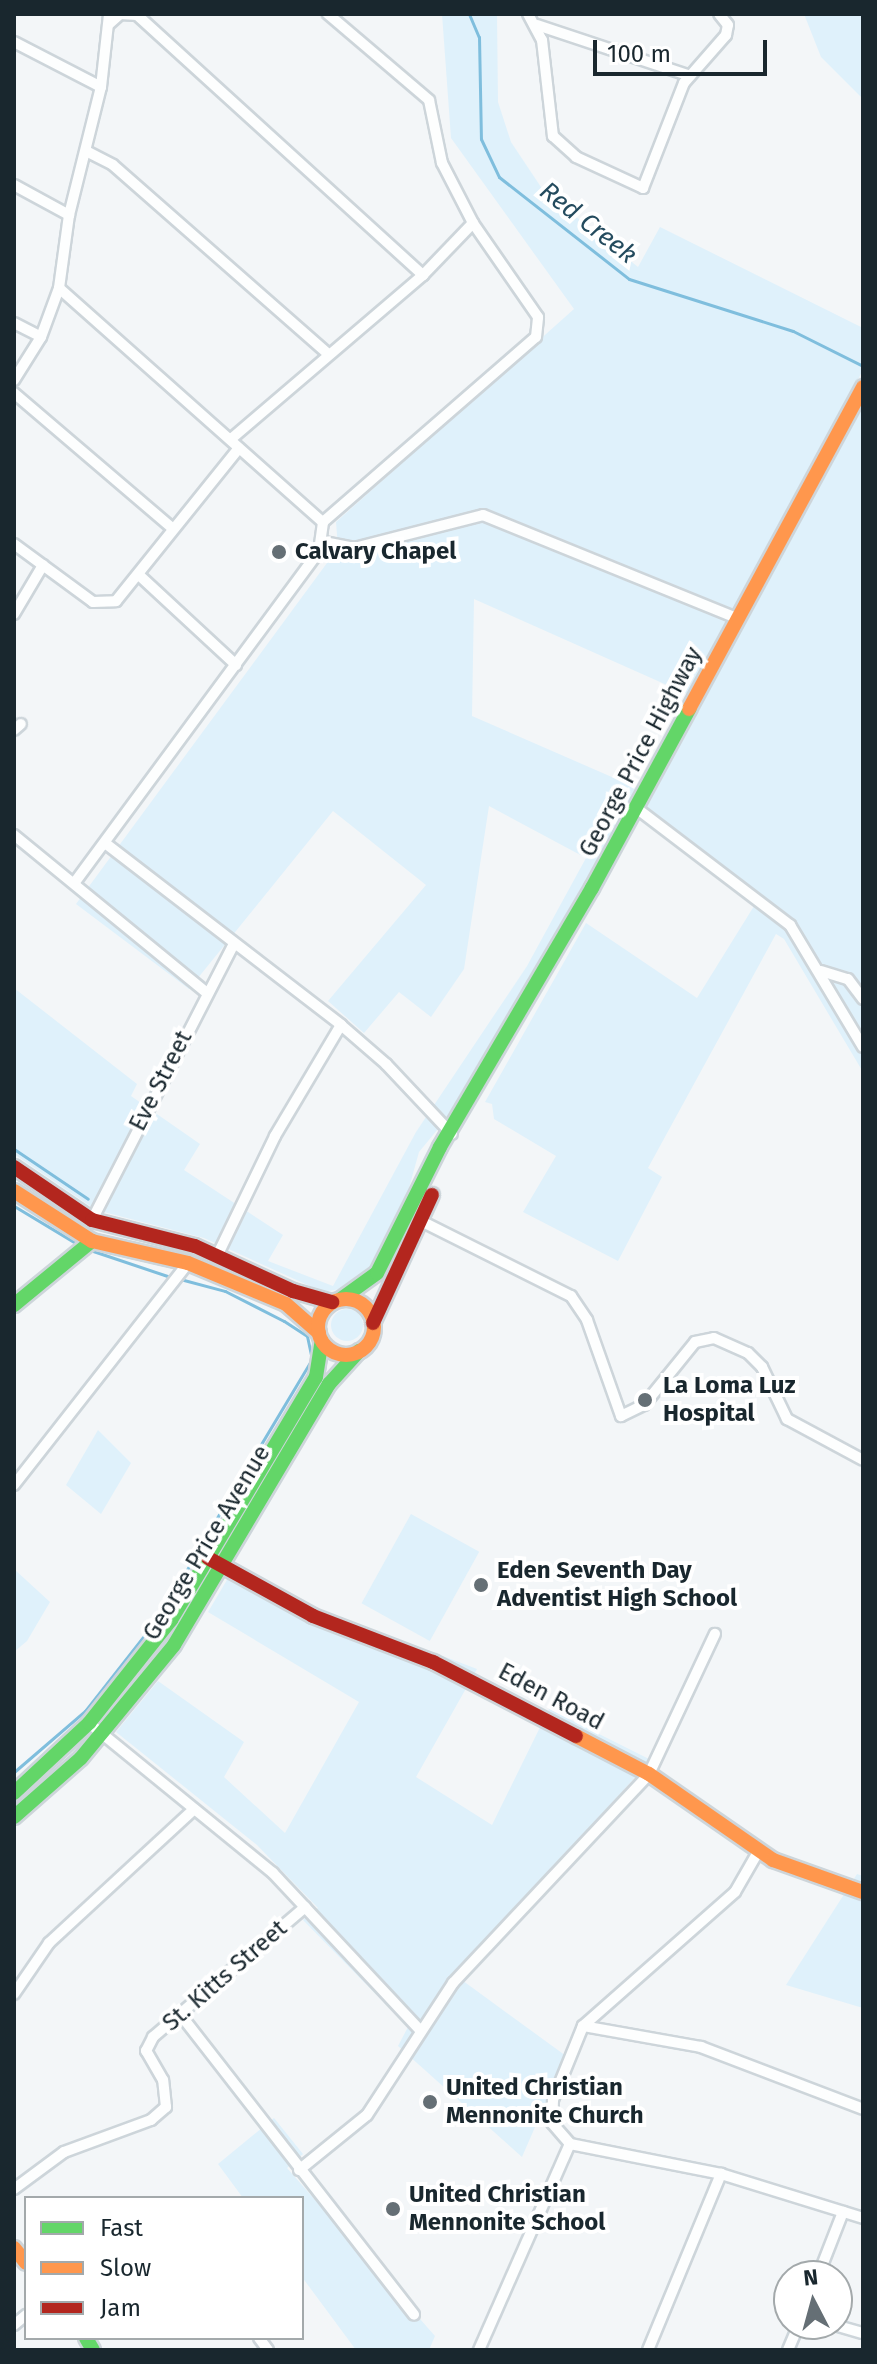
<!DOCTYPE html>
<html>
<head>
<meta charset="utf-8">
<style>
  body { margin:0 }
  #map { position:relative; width:877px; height:2364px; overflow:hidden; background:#f3f6f8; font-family:"Fira Sans",sans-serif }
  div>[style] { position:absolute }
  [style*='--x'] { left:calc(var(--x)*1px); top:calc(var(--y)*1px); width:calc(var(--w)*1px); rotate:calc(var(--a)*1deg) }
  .green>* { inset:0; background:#dff1fb; transform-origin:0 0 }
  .round { border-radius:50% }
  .stream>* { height:3px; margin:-1.5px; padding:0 1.5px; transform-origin:1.5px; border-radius:1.5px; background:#7fbedd }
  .roads { filter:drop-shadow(2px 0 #cdd5da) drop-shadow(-2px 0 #cdd5da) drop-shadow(0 2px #cdd5da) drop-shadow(0 -2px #cdd5da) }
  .street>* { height:10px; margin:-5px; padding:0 5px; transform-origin:5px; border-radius:5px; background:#fdfefe }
  .fast>* { height:14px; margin:-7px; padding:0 7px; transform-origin:7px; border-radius:7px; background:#63d668 }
  .slow>* { height:14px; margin:-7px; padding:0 7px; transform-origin:7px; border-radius:7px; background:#ff974d }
  .slow>.ring { margin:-7px; padding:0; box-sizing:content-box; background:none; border:14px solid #ff974d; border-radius:50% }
  .jam>* { height:14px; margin:-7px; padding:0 7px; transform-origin:7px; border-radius:7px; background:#b3261e }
  .dots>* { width:22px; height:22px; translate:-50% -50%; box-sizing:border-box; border:4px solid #fff; border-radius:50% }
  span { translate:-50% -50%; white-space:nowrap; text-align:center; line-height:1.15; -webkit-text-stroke:8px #fff; paint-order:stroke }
  .poi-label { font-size:24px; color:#19272e; font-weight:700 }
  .left { translate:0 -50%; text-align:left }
  .street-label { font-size:24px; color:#19272e }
  .water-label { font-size:26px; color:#244b5e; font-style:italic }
  .frame { position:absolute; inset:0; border:16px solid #19272e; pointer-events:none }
  .legend { position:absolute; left:24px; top:2196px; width:280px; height:144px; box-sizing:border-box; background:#fff; border:2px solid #a3a9ab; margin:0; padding:10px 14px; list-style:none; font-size:24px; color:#19272e }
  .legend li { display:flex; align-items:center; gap:16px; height:40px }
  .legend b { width:40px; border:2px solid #a3a9ab }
  .north { position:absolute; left:773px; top:2260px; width:80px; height:80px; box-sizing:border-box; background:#fff; border:2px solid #a3a9ab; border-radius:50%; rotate:354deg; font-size:22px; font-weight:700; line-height:32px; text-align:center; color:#19272e }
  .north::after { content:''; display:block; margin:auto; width:28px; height:36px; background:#656f75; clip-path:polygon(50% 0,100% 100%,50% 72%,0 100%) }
  .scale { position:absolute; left:593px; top:40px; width:174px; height:36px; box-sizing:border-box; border:4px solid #19272e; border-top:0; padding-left:10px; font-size:24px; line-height:28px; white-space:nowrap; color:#19272e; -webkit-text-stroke:6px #fff; paint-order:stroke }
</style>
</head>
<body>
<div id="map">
  <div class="green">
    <i style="clip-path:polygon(442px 14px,497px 14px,498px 102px,511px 142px,543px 190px,638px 267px,660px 227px,863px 328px,863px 370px,687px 694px,474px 599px,472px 716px,637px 788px,466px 1095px,419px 1152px,407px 1195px,371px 1269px,340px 1289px,323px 1292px,204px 1238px,96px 1210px,14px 1154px,14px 988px,137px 1084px,131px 1096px,200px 1144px,184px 1170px,283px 1235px,268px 1261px,333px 1286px,416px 1132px,527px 966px,586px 858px,489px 806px,464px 969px,431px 1017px,399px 992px,364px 1033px,328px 1001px,426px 885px,333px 811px,189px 989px,76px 904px,338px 548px,336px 522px,574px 309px,451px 138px)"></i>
    <i style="clip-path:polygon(804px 14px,863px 14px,863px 99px,821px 57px)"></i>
    <i style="clip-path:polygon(863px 399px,863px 1072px,784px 939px,776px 934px,648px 1168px,662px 1177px,618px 1261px,523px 1212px,556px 1156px,494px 1119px,492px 1104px,485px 1102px,586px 923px,697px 998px,759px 898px,643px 814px)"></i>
    <i class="round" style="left:331px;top:1309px;width:32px;height:32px"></i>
    <i style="clip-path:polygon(98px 1430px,131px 1463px,101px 1514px,66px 1485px)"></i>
    <i style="left:411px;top:1514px;width:78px;height:102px;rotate:29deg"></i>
    <i style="clip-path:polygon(234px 1568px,304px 1612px,309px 1605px,477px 1669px,416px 1777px,492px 1825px,549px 1709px,651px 1760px,455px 1975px,566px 2056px,522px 2157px,398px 2046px,408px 2027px,303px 1920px,318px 1908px,257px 1845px,116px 1732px,158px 1681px,244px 1742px,224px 1777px,285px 1833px,359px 1702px,208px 1612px)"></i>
    <i style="clip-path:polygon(14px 1569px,50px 1602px,27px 1641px,14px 1652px)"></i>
    <i style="clip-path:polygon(857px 1874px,863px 1876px,863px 2008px,786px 1985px)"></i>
    <i style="clip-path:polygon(274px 2118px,303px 2154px,287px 2168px,435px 2336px,429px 2350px,356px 2350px,302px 2277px,302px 2198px,243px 2198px,218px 2164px)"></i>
  </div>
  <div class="stream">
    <i style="--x:469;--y:14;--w:25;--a:67"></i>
    <i style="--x:479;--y:37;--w:102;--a:88.9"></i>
    <i style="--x:481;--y:139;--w:42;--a:64.7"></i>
    <i style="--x:499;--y:177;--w:165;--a:38.1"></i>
    <i style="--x:629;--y:279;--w:172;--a:17.6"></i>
    <i style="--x:793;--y:331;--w:78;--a:26.6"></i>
    <i style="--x:14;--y:1149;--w:89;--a:34"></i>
    <i style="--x:14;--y:1206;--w:76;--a:31"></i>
    <i style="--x:93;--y:1251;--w:84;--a:18.6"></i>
    <i style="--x:180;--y:1279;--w:47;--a:14.9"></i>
    <i style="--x:225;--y:1291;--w:66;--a:27"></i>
    <i style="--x:284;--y:1321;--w:27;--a:33"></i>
    <i style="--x:307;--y:1336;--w:24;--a:78"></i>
    <i style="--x:312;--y:1359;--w:203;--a:120.9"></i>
    <i style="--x:14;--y:1772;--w:94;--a:-40.7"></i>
    <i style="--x:85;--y:1711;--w:123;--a:-51.9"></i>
    <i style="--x:161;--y:1614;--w:75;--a:-59.7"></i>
  </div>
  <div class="roads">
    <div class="street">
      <i style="--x:136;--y:14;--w:388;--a:42.3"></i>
      <i style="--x:528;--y:14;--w:30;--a:62"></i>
      <i style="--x:542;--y:40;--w:97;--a:83.5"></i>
      <i style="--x:553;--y:136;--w:31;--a:42"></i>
      <i style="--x:576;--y:157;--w:74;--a:24.8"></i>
      <i style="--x:643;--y:188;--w:113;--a:-68.7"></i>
      <i style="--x:684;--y:83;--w:64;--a:-48.8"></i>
      <i style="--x:726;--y:35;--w:10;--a:-79"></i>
      <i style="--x:728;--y:25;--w:14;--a:-129"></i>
      <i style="--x:109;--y:24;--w:15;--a:-42"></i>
      <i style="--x:120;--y:14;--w:17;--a:3"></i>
      <i style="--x:537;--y:25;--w:161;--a:18.4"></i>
      <i style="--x:14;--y:42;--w:98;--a:27.3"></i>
      <i style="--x:86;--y:151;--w:30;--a:27"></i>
      <i style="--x:113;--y:165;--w:285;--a:41.3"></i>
      <i style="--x:14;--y:185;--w:63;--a:28.6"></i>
      <i style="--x:59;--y:288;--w:353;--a:41.6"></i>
      <i style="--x:14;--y:323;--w:30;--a:27"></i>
      <i style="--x:14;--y:380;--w:51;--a:-57.9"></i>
      <i style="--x:41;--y:337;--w:52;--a:-69.8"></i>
      <i style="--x:59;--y:288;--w:74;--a:-82.2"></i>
      <i style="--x:69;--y:215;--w:132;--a:-76"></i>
      <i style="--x:101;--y:87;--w:73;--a:-83.7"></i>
      <i style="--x:14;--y:393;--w:206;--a:40.5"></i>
      <i style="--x:231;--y:439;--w:253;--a:-40.5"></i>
      <i style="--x:423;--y:275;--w:72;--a:-46.1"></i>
      <i style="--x:324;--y:542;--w:31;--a:11"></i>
      <i style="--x:354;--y:548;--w:133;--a:-14.3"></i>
      <i style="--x:483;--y:515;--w:274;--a:22.1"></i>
      <i style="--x:14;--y:544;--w:98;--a:36.3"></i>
      <i style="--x:93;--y:602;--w:23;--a:-2"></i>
      <i style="--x:116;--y:601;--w:196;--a:-51.2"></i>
      <i style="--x:140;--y:576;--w:131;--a:42.8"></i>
      <i style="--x:14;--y:614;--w:57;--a:-59.4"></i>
      <i style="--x:14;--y:730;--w:9;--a:-41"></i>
      <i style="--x:635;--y:807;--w:195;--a:37.3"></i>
      <i style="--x:790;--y:925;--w:142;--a:59.1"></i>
      <i style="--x:14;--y:835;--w:248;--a:39.3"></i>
      <i style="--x:105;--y:843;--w:298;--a:37.6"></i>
      <i style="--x:341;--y:1025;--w:60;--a:40.9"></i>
      <i style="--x:386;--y:1064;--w:96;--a:46.7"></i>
      <i style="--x:75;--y:882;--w:411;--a:-53.6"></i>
      <i style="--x:319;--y:551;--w:29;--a:-82"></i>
      <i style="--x:323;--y:522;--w:282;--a:-41"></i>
      <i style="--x:536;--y:337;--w:20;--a:-84"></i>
      <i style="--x:538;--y:317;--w:114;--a:-124.7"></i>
      <i style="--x:473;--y:223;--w:68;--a:-117.3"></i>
      <i style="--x:442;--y:163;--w:64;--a:-101.7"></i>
      <i style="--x:429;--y:100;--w:133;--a:-139.6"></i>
      <i style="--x:821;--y:971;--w:28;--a:17"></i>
      <i style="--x:848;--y:979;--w:25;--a:53"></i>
      <i style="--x:92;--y:1220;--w:310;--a:-62.8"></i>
      <i style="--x:421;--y:1221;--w:168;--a:26.6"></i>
      <i style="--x:571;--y:1296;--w:29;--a:56"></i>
      <i style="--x:587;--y:1320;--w:102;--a:70.5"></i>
      <i style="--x:621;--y:1416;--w:25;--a:-26"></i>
      <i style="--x:644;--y:1405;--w:81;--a:-51"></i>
      <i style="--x:695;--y:1342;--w:19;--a:-12"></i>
      <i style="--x:714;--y:1338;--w:37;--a:24"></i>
      <i style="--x:748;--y:1353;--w:20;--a:45"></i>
      <i style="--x:762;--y:1367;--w:58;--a:64.3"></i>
      <i style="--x:787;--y:1419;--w:86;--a:28.3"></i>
      <i style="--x:218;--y:1254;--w:131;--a:-64.2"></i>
      <i style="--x:275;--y:1136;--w:129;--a:-59.3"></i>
      <i style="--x:14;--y:1485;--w:282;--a:-51.9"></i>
      <i style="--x:89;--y:1723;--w:237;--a:39.2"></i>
      <i style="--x:273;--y:1873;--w:215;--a:46.9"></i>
      <i style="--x:758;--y:1852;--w:46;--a:119.9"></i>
      <i style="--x:735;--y:1892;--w:203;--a:138.6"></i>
      <i style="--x:583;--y:2026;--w:80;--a:112.1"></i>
      <i style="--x:553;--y:2100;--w:23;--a:92"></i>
      <i style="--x:552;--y:2123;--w:28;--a:49"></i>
      <i style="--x:570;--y:2144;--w:154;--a:11.2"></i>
      <i style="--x:721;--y:2174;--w:149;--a:17.2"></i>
      <i style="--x:14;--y:1994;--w:62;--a:-55.5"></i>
      <i style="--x:49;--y:1943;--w:197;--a:-42.7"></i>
      <i style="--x:180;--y:2014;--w:381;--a:52.1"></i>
      <i style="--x:583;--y:2026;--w:120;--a:10.1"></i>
      <i style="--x:701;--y:2047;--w:173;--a:20.9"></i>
      <i style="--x:299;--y:2170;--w:87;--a:-39"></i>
      <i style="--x:367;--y:2115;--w:158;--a:-56.9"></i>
      <i style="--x:453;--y:1983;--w:287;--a:-46.8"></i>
      <i style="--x:649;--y:1774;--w:155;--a:-64.8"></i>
      <i style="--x:14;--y:2189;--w:62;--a:-36.5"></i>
      <i style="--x:64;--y:2152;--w:93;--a:-20.2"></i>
      <i style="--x:151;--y:2120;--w:20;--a:-41"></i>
      <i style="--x:166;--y:2107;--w:27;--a:-96"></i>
      <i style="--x:163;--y:2080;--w:34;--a:-120"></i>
      <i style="--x:146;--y:2051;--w:16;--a:-63"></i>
      <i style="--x:153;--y:2037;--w:200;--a:-40.5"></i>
      <i style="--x:818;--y:2276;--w:69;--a:-68.7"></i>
      <i style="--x:831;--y:2324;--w:33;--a:16"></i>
      <i style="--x:14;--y:2325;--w:16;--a:-40"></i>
      <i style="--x:259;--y:2338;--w:15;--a:53"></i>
      <i style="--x:479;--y:2350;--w:225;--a:-66.2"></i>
      <i style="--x:648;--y:2350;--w:191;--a:-67.5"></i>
      <i style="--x:788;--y:2350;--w:28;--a:-67"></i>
    </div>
    <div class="fast">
      <i style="--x:341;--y:1299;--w:44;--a:-35.8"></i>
      <i style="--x:377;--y:1273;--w:141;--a:-63.4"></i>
      <i style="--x:440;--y:1147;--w:300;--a:-59.6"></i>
      <i style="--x:592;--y:888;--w:204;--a:-61.5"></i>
      <i style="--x:14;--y:1305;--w:101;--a:-39.4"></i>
      <i style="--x:14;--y:1793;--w:103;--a:-43"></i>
      <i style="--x:89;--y:1723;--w:132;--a:-51.5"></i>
      <i style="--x:171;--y:1620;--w:283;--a:-59.2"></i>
      <i style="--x:316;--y:1377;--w:36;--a:-81"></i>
      <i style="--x:14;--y:1817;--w:89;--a:-41.4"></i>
      <i style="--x:81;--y:1758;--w:146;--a:-50.5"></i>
      <i style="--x:174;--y:1645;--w:304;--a:-59.3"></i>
      <i style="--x:329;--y:1384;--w:45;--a:-47.7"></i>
      <i style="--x:86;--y:2338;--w:14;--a:60"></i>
    </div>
    <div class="slow">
      <i style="--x:689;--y:709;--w:366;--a:-61.6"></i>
      <i style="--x:14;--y:1191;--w:93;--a:32.7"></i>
      <i style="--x:92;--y:1241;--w:98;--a:12.9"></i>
      <i style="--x:188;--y:1263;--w:106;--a:22.7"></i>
      <i style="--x:286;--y:1304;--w:44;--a:41.3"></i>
      <i class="ring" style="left:318px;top:1299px;width:42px;height:42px"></i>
      <i style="--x:576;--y:1736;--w:82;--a:27.5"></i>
      <i style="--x:649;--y:1774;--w:151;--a:34.7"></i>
      <i style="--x:773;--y:1860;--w:96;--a:19.6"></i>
      <i style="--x:14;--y:2248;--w:19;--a:51"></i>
    </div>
    <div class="jam">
      <i style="--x:14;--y:1167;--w:94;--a:34.2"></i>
      <i style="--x:92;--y:1220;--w:106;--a:14.2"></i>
      <i style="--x:195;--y:1246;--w:108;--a:24.7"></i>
      <i style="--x:293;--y:1291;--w:41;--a:15.8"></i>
      <i style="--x:373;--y:1323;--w:141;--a:-65.3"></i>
      <i style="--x:208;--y:1558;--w:120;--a:28.9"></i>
      <i style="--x:313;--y:1616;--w:129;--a:21"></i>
      <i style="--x:433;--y:1662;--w:161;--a:27.4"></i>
    </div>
  </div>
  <div class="dots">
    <i style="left:279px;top:552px;background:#656f75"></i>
    <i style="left:645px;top:1400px;background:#656f75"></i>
    <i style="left:481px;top:1585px;background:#656f75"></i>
    <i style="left:430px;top:2102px;background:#656f75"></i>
    <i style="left:393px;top:2209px;background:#656f75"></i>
  </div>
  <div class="poi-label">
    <span class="left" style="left:295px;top:552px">Calvary Chapel</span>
    <span class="left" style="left:663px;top:1400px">La Loma Luz<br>Hospital</span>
    <span class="left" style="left:497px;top:1585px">Eden Seventh Day<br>Adventist High School</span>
    <span class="left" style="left:446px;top:2102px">United Christian<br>Mennonite Church</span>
    <span class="left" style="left:409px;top:2209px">United Christian<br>Mennonite School</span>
  </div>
  <div class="street-label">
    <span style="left:641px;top:752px;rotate:-62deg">George Price Highway</span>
    <span style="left:161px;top:1081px;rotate:-63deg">Eve Street</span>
    <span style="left:207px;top:1543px;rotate:-59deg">George Price Avenue</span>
    <span style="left:551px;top:1697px;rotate:28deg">Eden Road</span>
    <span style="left:225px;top:1976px;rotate:-41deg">St. Kitts Street</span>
  </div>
  <div class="water-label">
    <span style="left:588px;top:223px;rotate:38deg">Red Creek</span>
  </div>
  <div class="frame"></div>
  <ul class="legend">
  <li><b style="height:10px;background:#63d668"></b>Fast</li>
  <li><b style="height:10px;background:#ff974d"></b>Slow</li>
  <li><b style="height:10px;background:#b3261e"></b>Jam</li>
  </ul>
  <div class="north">N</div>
  <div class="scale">100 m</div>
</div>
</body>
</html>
